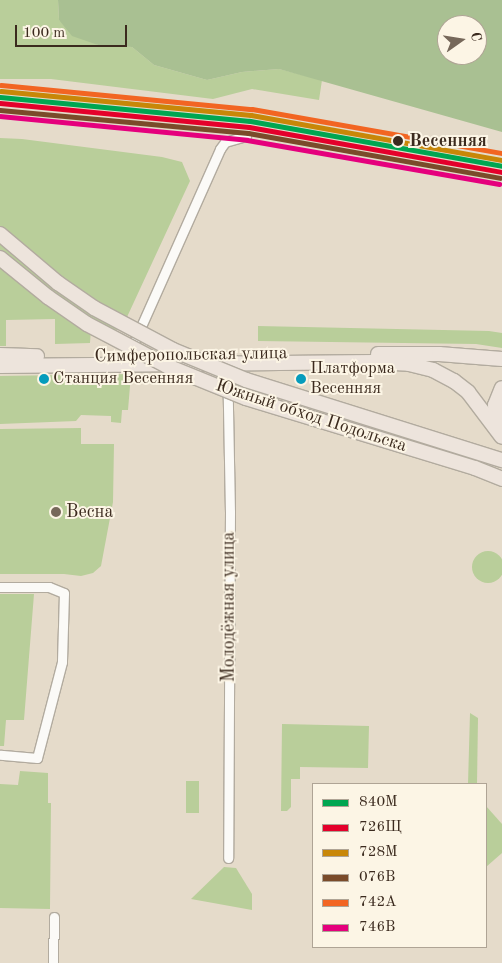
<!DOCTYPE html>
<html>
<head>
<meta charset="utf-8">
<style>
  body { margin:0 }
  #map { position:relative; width:502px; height:963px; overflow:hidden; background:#e5dbca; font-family:"Old Standard TT",serif }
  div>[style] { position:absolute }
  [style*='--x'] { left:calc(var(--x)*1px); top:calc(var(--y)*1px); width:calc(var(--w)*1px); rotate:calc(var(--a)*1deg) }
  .green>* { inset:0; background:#b9ce9a; transform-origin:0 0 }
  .round { border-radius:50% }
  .forest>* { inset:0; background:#a9c092 }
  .roads { filter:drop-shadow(1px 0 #b2ab9f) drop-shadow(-1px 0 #b2ab9f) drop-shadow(0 1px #b2ab9f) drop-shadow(0 -1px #b2ab9f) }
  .street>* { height:9px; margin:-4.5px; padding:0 4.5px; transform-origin:4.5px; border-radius:4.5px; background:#fbfaf7 }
  .primary>* { height:14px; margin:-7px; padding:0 7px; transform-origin:7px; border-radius:7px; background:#ede4dc }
  .bridges { filter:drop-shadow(1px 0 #b2ab9f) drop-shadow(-1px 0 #b2ab9f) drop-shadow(0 1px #b2ab9f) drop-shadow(0 -1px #b2ab9f) }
  .primary-bridge>* { height:14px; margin:-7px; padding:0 7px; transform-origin:7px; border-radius:7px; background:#ede4dc }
  .rail-1>* { height:5px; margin:-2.5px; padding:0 2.5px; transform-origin:2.5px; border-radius:2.5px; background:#00a651 }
  .rail-2>* { height:5px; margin:-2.5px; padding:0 2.5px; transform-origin:2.5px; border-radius:2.5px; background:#e4002b }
  .rail-3>* { height:5px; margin:-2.5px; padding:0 2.5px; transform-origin:2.5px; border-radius:2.5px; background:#c88708 }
  .rail-4>* { height:5px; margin:-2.5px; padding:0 2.5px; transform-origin:2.5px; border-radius:2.5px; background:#7a4b2a }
  .rail-5>* { height:5px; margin:-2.5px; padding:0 2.5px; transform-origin:2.5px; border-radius:2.5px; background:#f26522 }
  .rail-6>* { height:5px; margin:-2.5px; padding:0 2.5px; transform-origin:2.5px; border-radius:2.5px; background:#e5007d }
  .dots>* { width:14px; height:14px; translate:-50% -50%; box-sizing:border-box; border:2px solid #fcf5e5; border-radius:50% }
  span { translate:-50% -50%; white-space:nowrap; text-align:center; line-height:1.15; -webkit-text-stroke:4px #fcf5e5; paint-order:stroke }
  .bus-label { font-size:17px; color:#3b2a1e }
  .left { translate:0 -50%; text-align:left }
  .stop-label { font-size:18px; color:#3b2a1e; font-weight:700 }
  .street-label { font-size:18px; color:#3b2a1e }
  .poi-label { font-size:18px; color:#3b2a1e }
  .legend { position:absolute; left:312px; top:783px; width:175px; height:165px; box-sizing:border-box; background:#fcf5e5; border:1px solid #afa495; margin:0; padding:6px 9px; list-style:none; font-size:15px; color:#3b2a1e }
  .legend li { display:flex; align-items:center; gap:10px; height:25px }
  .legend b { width:25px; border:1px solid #afa495 }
  .north { position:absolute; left:437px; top:15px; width:50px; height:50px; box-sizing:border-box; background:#fcf5e5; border:1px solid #afa495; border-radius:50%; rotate:77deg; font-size:14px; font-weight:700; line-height:20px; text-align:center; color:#3b2a1e }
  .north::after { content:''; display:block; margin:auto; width:18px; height:22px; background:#76685a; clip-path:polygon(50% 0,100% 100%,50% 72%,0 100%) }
  .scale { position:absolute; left:15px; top:25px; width:112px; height:22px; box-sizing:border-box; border:2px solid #3b2a1e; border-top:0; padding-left:6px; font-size:15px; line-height:18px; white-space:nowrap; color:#3b2a1e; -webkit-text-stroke:4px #fcf5e5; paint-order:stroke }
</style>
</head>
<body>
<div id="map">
  <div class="green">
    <i style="clip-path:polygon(0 0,58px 0,59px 20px,98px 45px,132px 47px,154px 65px,207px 80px,242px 72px,279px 69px,322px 80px,319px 100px,252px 89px,213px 99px,51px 79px,0 79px)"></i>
    <i style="clip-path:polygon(0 138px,22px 139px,162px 157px,182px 162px,190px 181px,121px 330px,91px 329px,90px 343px,55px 344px,55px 319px,6px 320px,6px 346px,0 346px)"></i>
    <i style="clip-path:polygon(258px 326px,489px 331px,502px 333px,502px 348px,476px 344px,258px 341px)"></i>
    <i style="clip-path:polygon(131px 374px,128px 410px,122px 410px,121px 423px,111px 422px,111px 416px,81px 415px,76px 421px,0 424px,0 376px)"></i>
    <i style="clip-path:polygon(81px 428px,81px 444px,114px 444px,113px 502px,101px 566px,93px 573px,81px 576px,64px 574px,0 574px,0 429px)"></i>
    <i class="round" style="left:472px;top:551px;width:32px;height:32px"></i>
    <i style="clip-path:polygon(0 594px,34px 594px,24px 720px,6px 720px,4px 746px,0 746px)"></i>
    <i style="clip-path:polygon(470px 713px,478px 718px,477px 784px,468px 784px)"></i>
    <i style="clip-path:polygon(282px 724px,369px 726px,368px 768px,300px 767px,300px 779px,291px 779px,291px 807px,287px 811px,281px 811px)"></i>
    <i style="clip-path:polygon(20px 771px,48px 773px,48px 803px,51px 803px,50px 909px,0 908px,0 784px,18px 785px)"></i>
    <i style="left:186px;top:781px;width:13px;height:32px"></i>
    <i style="clip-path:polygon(486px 806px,502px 824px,502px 853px,486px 867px)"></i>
    <i style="clip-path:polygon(224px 867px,236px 868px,252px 894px,252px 910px,191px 899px)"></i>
  </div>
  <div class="forest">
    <i style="clip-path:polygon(evenodd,58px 0,502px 0,502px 132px,279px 69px,242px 72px,207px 80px,154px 65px,132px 47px,98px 45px,72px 36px,59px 20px,58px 0,447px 25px,477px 25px,477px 55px,447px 55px,447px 25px)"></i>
  </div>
  <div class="roads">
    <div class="street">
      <i style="--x:132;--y:356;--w:16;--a:-79"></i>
      <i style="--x:135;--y:340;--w:209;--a:-66"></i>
      <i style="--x:220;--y:149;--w:9;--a:-54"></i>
      <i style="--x:225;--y:142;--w:22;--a:-16"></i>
      <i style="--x:227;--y:356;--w:156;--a:88.9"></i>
      <i style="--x:230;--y:512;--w:346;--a:90.3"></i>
      <i style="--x:0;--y:587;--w:49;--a:0"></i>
      <i style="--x:49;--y:587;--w:16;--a:22"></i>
      <i style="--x:64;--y:593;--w:69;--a:91.7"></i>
      <i style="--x:62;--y:662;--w:99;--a:104.6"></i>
      <i style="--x:37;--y:758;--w:37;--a:-175"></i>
      <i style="--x:53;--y:963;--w:46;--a:-88.8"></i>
    </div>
    <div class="primary">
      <i style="--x:378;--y:354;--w:61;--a:0"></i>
      <i style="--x:439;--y:354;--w:63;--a:4.5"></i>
      <i style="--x:0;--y:355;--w:37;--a:2"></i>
      <i style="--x:0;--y:366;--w:373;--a:-0.6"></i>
      <i style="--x:373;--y:362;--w:36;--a:3"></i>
      <i style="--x:409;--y:364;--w:25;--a:14"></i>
      <i style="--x:433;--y:370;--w:24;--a:28"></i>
      <i style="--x:454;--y:381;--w:18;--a:38"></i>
      <i style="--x:468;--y:392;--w:56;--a:52.9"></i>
      <i style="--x:497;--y:427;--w:22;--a:-95"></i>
      <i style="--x:495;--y:405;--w:18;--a:-68"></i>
    </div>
  </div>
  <div class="bridges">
    <div class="primary-bridge">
      <i style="--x:0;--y:234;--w:76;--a:40.2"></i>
      <i style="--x:58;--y:283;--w:44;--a:34.8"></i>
      <i style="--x:94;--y:308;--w:89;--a:28"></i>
      <i style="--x:173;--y:350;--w:79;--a:22.3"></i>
      <i style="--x:246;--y:380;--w:268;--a:17.4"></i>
      <i style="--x:0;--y:258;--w:62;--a:39.1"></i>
      <i style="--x:48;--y:297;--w:47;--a:34.7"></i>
      <i style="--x:87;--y:324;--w:90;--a:27.7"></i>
      <i style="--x:167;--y:366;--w:85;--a:22.1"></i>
      <i style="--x:246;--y:398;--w:239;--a:17"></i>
      <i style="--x:475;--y:468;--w:29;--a:22"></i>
    </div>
  </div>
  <div class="rail-1">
    <i style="--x:0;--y:97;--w:251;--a:5.5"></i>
    <i style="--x:250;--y:121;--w:256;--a:10.1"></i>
  </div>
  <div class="rail-2">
    <i style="--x:0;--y:103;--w:250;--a:5.5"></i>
    <i style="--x:249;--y:127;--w:256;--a:10.1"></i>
  </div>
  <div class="rail-3">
    <i style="--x:1;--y:91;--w:251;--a:5.5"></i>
    <i style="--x:251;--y:115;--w:255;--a:10.2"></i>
  </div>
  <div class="rail-4">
    <i style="--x:0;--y:110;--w:249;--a:5.3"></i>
    <i style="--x:248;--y:133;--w:256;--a:10.1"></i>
  </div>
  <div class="rail-5">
    <i style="--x:1;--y:85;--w:252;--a:5.5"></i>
    <i style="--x:252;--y:109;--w:254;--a:10"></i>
  </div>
  <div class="rail-6">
    <i style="--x:0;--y:116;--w:248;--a:5.5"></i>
    <i style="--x:247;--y:140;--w:256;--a:9.9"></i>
  </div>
  <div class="dots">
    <i style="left:398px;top:141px;background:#3b2a1e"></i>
    <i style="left:44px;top:379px;background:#069cbc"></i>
    <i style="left:301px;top:379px;background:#069cbc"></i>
    <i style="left:56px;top:512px;background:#76685a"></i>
  </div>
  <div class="bus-label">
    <span class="left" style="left:310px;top:379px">Платформа<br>Весенняя</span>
    <span class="left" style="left:53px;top:379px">Станция Весенняя</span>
  </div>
  <div class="stop-label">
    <span class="left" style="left:409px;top:141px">Весенняя</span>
  </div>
  <div class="street-label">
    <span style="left:191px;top:355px;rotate:-1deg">Симферопольская улица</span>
    <span style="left:311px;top:416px;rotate:18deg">Южный обход Подольска</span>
    <span style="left:229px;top:607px;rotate:-90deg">Молодёжная улица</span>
  </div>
  <div class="poi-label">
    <span class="left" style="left:66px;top:512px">Весна</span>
  </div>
  <ul class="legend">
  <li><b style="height:6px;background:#00a651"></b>840М</li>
  <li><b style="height:6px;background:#e4002b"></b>726Щ</li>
  <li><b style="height:6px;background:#c88708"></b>728М</li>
  <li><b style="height:6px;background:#7a4b2a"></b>076В</li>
  <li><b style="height:6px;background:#f26522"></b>742А</li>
  <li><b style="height:6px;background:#e5007d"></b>746В</li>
  </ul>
  <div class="north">С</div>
  <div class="scale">100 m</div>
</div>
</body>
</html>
